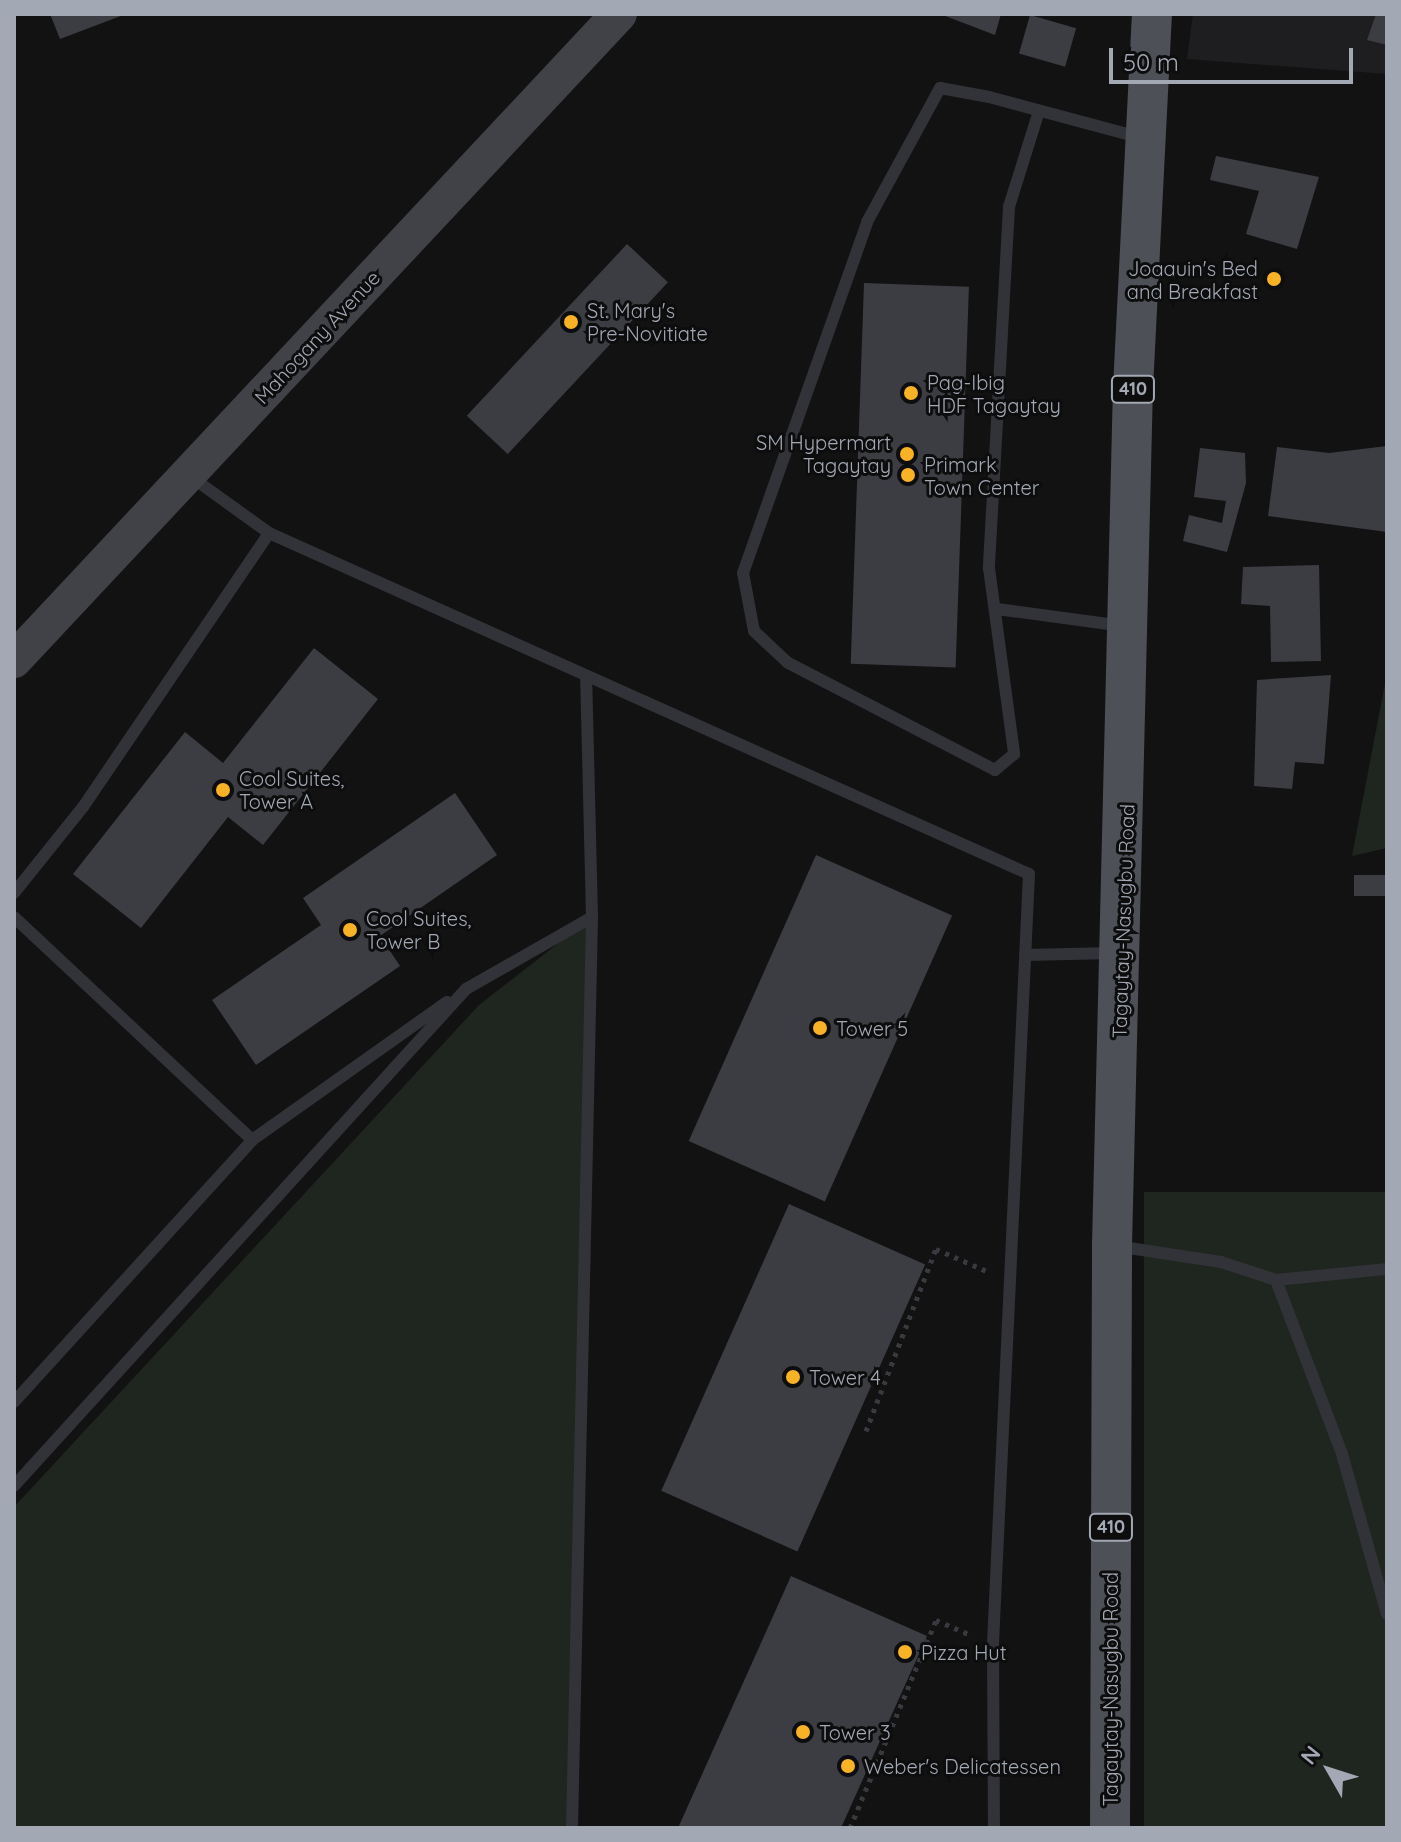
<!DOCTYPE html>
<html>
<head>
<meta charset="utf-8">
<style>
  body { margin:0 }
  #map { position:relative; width:1401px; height:1842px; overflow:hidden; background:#121213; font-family:Quicksand,sans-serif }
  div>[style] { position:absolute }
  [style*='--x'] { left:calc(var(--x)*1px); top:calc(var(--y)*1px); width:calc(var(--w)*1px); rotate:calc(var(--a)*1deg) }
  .built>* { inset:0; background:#1e1e20 }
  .green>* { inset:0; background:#1e261f; transform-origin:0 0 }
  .building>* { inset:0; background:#3c3d43; transform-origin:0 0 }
  .path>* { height:5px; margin-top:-2.5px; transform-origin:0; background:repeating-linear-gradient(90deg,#383a3f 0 4px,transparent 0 10px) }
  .lane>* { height:12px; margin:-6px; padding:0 6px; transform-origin:6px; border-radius:6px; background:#323338 }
  .secondary>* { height:36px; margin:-18px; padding:0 18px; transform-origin:18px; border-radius:18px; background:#404248 }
  .primary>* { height:40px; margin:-20px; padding:0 20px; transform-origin:20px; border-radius:20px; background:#4e5057 }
  .dots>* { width:22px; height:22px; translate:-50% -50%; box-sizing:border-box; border:4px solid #0d0d0e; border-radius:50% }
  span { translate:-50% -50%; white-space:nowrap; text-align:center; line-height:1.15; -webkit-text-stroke:6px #0d0d0e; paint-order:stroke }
  .shield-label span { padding:2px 6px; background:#0d0d0e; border:2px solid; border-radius:6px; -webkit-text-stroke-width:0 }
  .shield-label { font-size:18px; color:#a2a8b4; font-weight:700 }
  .poi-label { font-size:20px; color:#a2a8b4 }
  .right { translate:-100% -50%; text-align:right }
  .left { translate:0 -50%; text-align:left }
  .street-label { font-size:20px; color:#a2a8b4 }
  .frame { position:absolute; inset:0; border:16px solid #a2a8b4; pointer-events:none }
  .north { position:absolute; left:1289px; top:1730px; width:80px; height:80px; -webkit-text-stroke:6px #0d0d0e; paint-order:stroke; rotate:309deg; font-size:22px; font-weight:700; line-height:32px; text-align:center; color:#a2a8b4 }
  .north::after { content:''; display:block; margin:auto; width:28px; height:36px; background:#a2a8b4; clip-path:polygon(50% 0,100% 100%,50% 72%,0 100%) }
  .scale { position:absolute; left:1109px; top:48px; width:244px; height:36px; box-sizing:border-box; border:4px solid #a2a8b4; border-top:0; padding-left:10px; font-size:24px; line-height:28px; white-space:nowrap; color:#a2a8b4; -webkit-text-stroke:6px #0d0d0e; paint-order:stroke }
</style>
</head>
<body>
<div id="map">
  <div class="built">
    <i style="clip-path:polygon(1193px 14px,1387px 14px,1387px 74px,1187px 59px)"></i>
  </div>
  <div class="green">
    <i style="clip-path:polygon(1387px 673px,1387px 848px,1352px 856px)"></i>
    <i style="clip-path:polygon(592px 917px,572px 1828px,14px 1828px,14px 1507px,479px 1005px)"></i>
    <i style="left:1387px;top:1192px;width:636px;height:243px;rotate:90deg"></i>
  </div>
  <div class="building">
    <i style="clip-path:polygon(50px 14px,126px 14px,60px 39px)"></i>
    <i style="clip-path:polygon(940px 14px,1001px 14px,995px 35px)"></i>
    <i style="clip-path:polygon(1376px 14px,1387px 14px,1387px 45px,1367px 40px)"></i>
    <i style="left:1030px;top:15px;width:48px;height:40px;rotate:16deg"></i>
    <i style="clip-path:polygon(1216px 156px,1319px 177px,1297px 249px,1246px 234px,1259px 191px,1210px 180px)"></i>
    <i style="left:627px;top:244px;width:56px;height:235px;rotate:43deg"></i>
    <i style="left:864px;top:283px;width:105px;height:381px;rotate:2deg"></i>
    <i style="clip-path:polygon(1387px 446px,1387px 532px,1268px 516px,1277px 447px,1329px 453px)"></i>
    <i style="clip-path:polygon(1200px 448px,1245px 453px,1246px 483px,1227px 552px,1183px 541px,1189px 515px,1222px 523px,1226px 501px,1194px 497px)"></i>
    <i style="clip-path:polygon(1319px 565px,1321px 661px,1271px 662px,1270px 606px,1241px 604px,1243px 567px)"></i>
    <i style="clip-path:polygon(314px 648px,378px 699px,263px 845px,228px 817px,141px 928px,73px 874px,185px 732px,223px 763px)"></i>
    <i style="clip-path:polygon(1331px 675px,1324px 764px,1295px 762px,1292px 789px,1254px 786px,1257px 680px)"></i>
    <i style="clip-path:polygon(455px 793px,497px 855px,380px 936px,400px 966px,256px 1065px,212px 1000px,321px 925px,303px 898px)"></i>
    <i style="left:816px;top:855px;width:149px;height:313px;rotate:24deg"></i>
    <i style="left:1387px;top:875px;width:21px;height:33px;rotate:90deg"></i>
    <i style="left:789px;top:1204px;width:149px;height:314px;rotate:24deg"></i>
    <i style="clip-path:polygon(791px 1576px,927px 1636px,841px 1828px,678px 1828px)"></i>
  </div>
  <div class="path">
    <i style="--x:866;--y:1431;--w:195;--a:-69"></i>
    <i style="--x:936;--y:1249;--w:58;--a:23.5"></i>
    <i style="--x:850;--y:1828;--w:225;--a:-67.5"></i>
    <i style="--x:936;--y:1620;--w:40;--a:23.4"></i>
  </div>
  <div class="lane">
    <i style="--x:1039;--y:111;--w:101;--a:107.4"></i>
    <i style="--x:1009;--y:207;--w:362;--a:93.2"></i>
    <i style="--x:989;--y:568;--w:188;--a:82.3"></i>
    <i style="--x:1014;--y:754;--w:25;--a:140"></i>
    <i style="--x:995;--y:770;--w:234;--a:-152.6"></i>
    <i style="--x:787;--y:662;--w:45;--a:-136.8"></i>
    <i style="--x:754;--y:631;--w:59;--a:-100.7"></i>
    <i style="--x:743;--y:573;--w:372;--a:-70.5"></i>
    <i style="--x:867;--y:222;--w:153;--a:-61.4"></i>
    <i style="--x:940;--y:88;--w:50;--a:10.4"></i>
    <i style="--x:989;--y:97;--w:154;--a:15"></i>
    <i style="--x:190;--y:476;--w:97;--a:35.8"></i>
    <i style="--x:269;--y:533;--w:833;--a:24.17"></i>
    <i style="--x:1029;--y:874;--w:771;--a:92.68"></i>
    <i style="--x:993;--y:1644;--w:184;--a:89.7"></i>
    <i style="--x:997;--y:609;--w:127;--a:7.7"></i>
    <i style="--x:14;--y:893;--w:110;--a:-51.3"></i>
    <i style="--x:83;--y:807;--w:331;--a:-55.8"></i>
    <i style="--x:14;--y:917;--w:326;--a:43.1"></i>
    <i style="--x:1025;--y:955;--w:88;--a:-1.3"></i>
    <i style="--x:1116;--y:1246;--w:106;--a:8.7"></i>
    <i style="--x:1221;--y:1262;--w:58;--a:18.1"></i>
    <i style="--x:1276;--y:1280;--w:112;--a:-5.7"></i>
    <i style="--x:1276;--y:1280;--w:186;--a:69.2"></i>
    <i style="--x:1342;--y:1454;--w:166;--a:74.3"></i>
    <i style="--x:14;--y:1402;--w:354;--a:-47.7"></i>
    <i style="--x:252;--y:1140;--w:239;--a:-35.3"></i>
    <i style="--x:14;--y:1486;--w:672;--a:-47.71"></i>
    <i style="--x:466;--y:989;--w:145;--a:-29.7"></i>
    <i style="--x:572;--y:1828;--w:911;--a:-88.74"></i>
    <i style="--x:592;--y:917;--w:238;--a:-91.4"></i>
  </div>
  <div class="secondary">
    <i style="--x:14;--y:660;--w:885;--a:-46.88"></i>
  </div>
  <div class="primary">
    <i style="--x:1110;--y:1828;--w:583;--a:-89.8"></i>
    <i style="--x:1112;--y:1245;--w:857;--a:-88.6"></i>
    <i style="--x:1133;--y:388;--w:374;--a:-87.1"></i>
  </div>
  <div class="dots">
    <i style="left:1274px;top:279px;background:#f8b225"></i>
    <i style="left:571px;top:322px;background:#f8b225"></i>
    <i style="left:911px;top:393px;background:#f8b225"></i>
    <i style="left:907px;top:454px;background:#f8b225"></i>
    <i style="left:908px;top:475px;background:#f8b225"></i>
    <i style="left:223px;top:790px;background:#f8b225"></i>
    <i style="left:350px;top:930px;background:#f8b225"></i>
    <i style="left:820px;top:1028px;background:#f8b225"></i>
    <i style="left:793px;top:1377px;background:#f8b225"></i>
    <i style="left:905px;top:1652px;background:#f8b225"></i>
    <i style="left:803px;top:1732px;background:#f8b225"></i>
    <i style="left:848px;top:1766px;background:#f8b225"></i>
  </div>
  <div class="shield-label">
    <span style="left:1133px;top:389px">410</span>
    <span style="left:1111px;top:1527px">410</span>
  </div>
  <div class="poi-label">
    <span class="right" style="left:1258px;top:280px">Joaquin's Bed<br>and Breakfast</span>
    <span class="left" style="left:587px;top:322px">St. Mary's<br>Pre-Novitiate</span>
    <span class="left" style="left:927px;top:394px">Pag-Ibig<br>HDF Tagaytay</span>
    <span class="right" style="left:891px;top:454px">SM Hypermart<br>Tagaytay</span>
    <span class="left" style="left:924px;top:476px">Primark<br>Town Center</span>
    <span class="left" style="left:239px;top:790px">Cool Suites,<br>Tower A</span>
    <span class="left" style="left:366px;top:930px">Cool Suites,<br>Tower B</span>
    <span class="left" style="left:836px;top:1028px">Tower 5</span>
    <span class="left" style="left:809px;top:1377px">Tower 4</span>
    <span class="left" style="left:921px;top:1652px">Pizza Hut</span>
    <span class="left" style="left:819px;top:1732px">Tower 3</span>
    <span class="left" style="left:864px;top:1766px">Weber's Delicatessen</span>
  </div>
  <div class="street-label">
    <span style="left:317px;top:337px;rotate:-47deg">Mahogany Avenue</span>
    <span style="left:1123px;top:921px;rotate:-88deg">Tagaytay-Nasugbu Road</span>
    <span style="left:1110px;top:1689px;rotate:-90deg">Tagaytay-Nasugbu Road</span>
  </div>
  <div class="frame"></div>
  <div class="north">N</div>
  <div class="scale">50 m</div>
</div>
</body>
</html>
